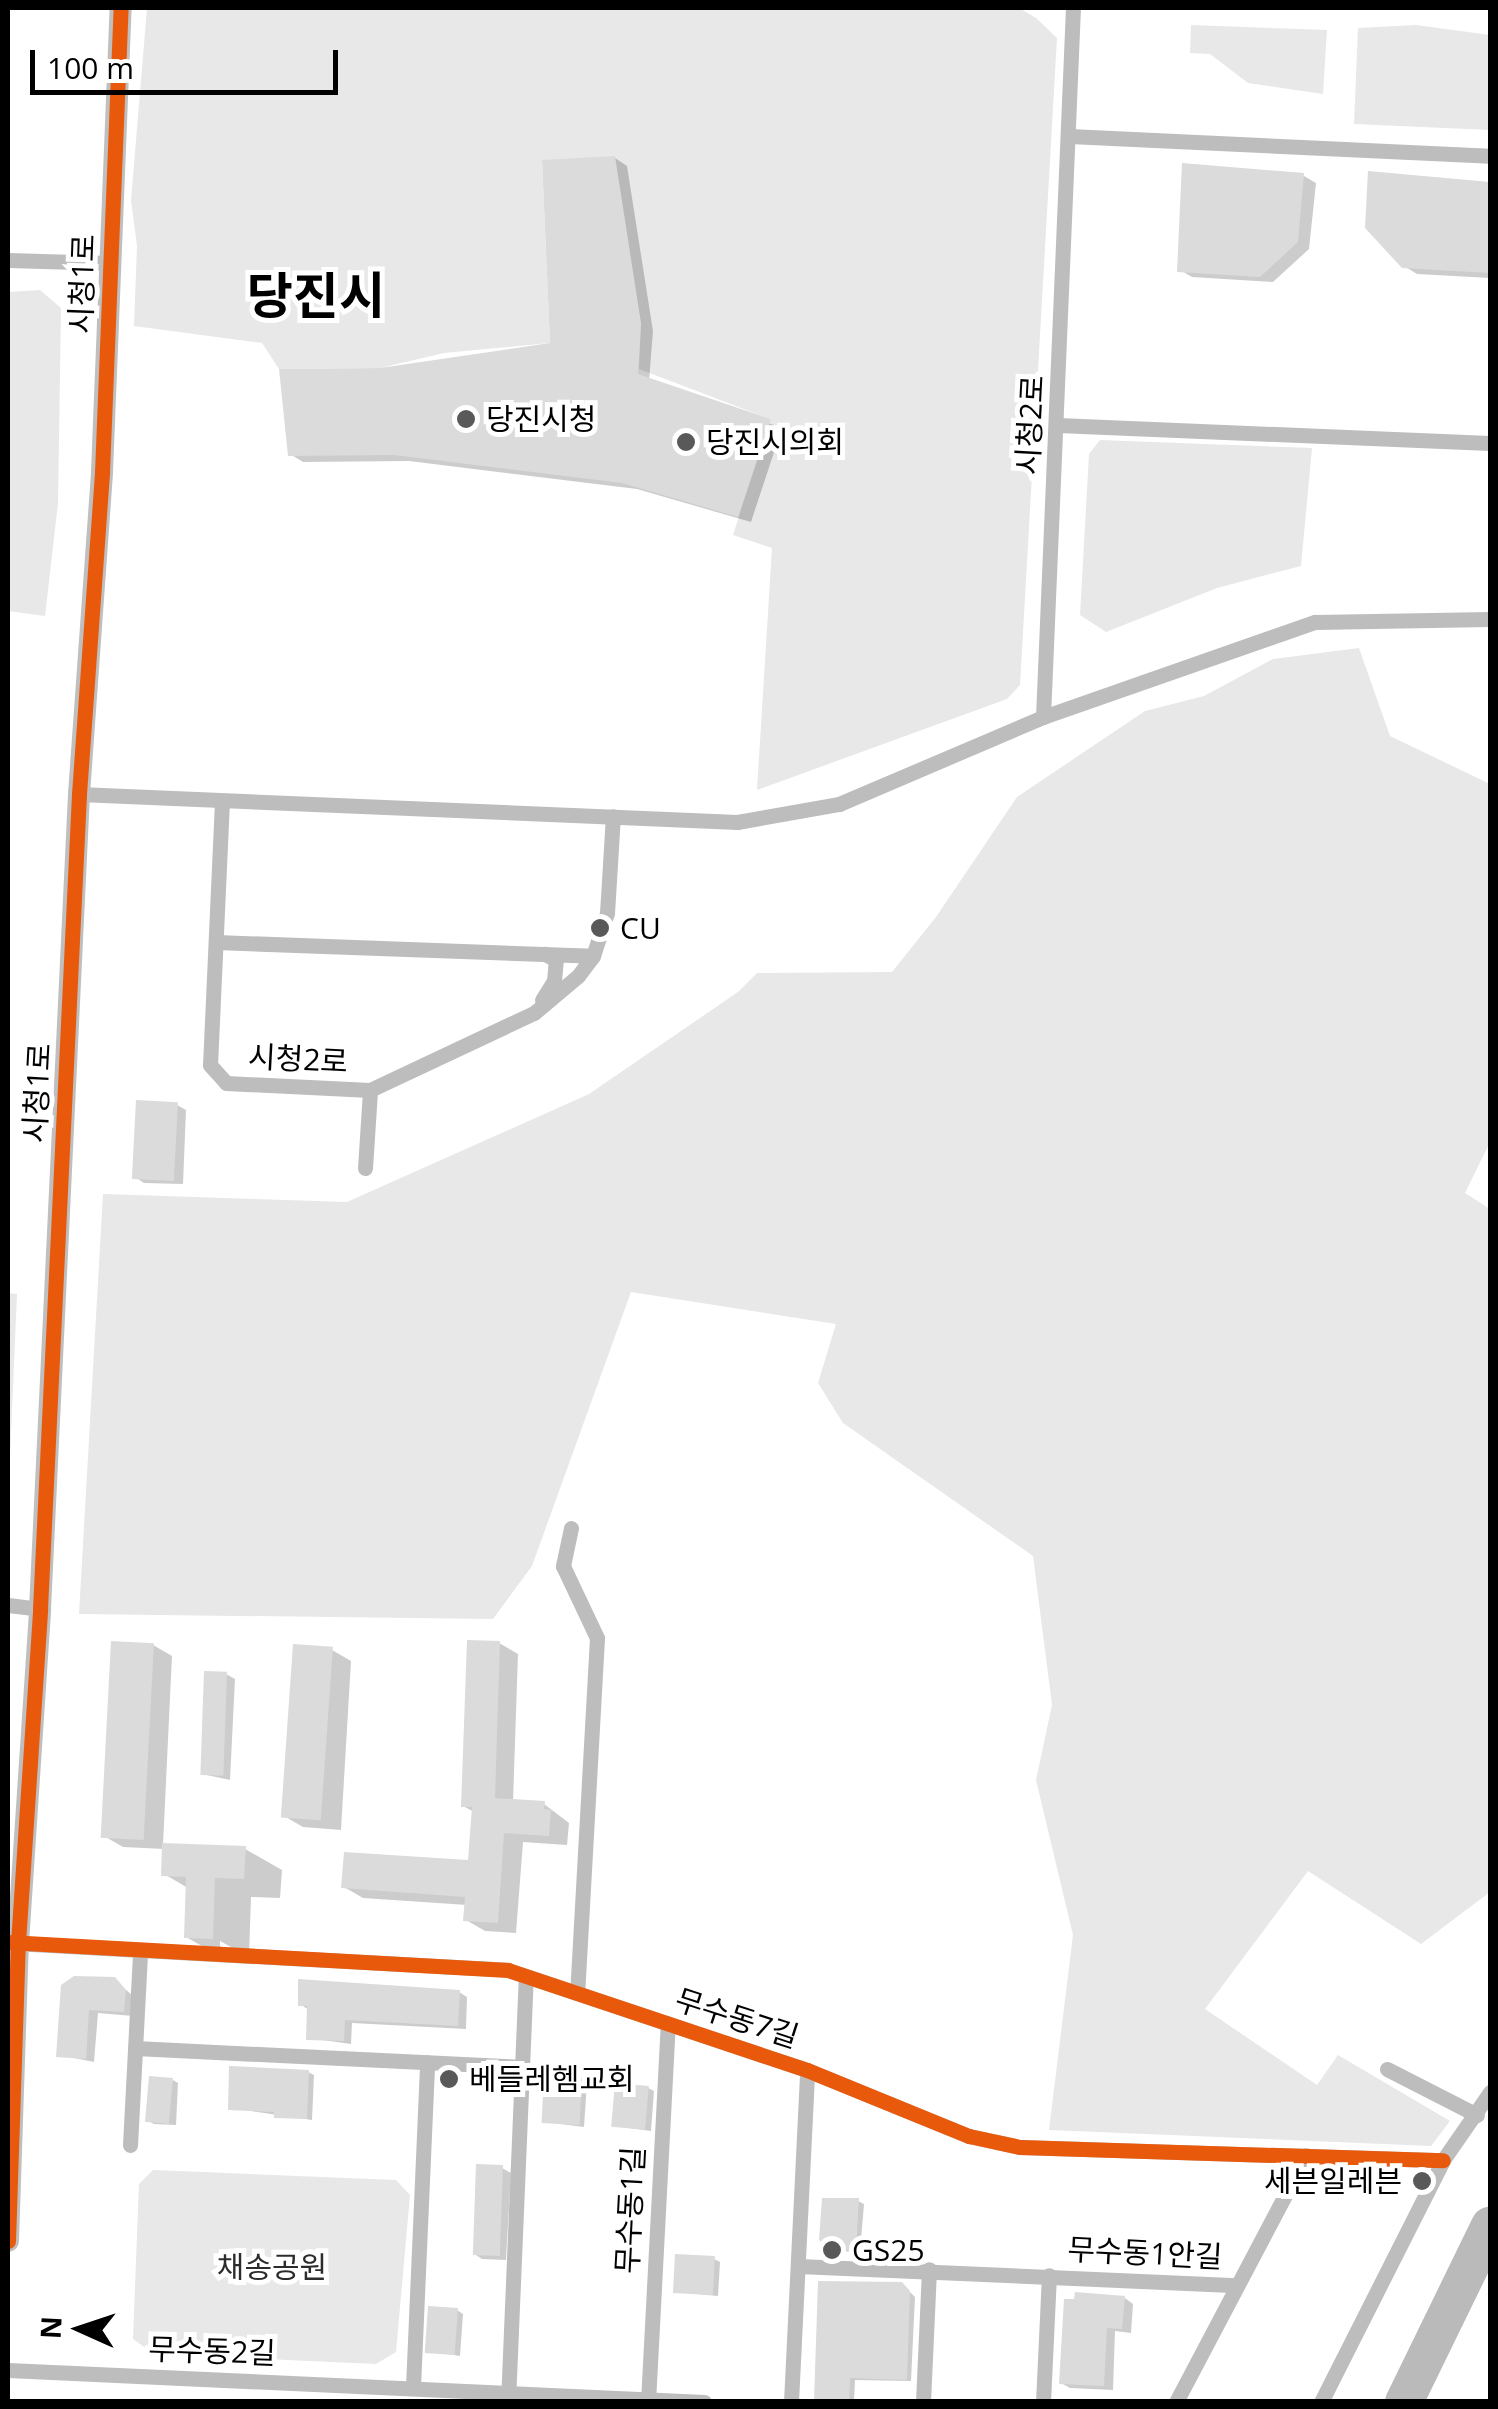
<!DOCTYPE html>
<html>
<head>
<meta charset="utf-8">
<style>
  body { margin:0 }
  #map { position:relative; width:1498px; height:2409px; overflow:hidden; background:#fff; font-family:"Open Sans","Noto Sans KR",sans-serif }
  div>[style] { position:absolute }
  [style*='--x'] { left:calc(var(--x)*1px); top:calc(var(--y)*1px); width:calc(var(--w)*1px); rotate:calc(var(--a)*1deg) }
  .green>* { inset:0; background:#e8e8e8 }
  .shadow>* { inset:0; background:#0003 }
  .river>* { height:38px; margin:-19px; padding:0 19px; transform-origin:19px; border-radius:19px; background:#bababa }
  .building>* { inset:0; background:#dbdbdb; transform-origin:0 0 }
  .street>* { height:15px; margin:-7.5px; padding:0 7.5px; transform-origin:7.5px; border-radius:7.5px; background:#bdbdbd }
  .secondary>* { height:22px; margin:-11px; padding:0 11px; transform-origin:11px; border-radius:11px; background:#bfbfbf }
  .cycleway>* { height:15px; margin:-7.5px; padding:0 7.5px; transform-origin:7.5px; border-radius:7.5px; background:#e8590c }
  .dots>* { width:28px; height:28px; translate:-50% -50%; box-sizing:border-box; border:5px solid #fff; border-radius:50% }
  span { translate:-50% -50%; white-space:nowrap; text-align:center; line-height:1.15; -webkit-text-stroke:10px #fff; paint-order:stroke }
  .street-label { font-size:30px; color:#000 }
  .poi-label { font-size:30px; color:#000 }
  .left { translate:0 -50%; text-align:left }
  .right { translate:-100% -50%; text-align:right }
  .park-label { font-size:30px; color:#2c2c2c }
  .town-label { font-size:50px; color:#000; font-weight:700 }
  .frame { position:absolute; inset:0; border:10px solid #000; pointer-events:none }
  .north { position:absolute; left:30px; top:2279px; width:100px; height:100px; -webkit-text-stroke:8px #fff; paint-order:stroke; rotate:273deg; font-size:28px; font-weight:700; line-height:40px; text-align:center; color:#000 }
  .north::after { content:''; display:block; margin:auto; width:35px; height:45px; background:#000; clip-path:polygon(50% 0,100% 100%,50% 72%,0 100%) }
  .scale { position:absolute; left:30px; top:50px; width:308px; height:45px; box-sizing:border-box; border:5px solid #000; border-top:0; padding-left:12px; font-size:30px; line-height:35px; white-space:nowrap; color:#000; -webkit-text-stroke:8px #fff; paint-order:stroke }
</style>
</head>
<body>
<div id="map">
  <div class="green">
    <i style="clip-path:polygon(147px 8px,1019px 8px,1036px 18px,1057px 38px,1020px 685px,1007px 699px,757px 790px,772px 548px,733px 535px,770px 419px,639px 369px,641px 323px,542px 161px,550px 343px,444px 353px,380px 368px,279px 369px,262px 343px,134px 326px,137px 246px,131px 200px)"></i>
    <i style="clip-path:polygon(1191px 25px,1327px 30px,1323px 94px,1248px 83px,1210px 54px,1190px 53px)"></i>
    <i style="clip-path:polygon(1416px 25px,1490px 35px,1490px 130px,1354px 124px,1358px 28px)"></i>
    <i style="clip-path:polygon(40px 290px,61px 308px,58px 503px,45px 616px,8px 611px,8px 292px)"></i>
    <i style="clip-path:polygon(1100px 440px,1312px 448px,1301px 566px,1217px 588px,1106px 632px,1080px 615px,1089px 454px)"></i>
    <i style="clip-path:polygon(1359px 648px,1390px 736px,1490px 784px,1490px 1142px,1465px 1193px,1490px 1209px,1490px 1892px,1421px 1944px,1308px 1871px,1205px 2009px,1317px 2085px,1338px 2055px,1450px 2121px,1431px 2146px,1049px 2130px,1073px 1935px,1036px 1780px,1052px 1705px,1033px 1556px,843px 1423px,818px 1383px,836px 1324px,631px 1292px,532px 1566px,493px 1619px,79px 1614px,103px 1194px,347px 1202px,589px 1094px,738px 992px,757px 973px,892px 972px,936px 917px,1017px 797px,1145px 711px,1204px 696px,1273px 659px)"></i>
    <i style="clip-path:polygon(8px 1293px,17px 1294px,8px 1504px)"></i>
    <i style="clip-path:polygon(153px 2170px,396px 2180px,410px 2195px,396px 2352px,376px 2364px,154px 2354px,133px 2339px,139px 2184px)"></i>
  </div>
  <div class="shadow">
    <i style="clip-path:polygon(615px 158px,627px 166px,653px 331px,649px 381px,782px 428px,751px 522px,637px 489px,409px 461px,303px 462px,290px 454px,381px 371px,552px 345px)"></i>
    <i style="clip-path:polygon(1370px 174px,1490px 185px,1490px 278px,1417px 274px,1404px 266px)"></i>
    <i style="clip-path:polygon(1304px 176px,1316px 183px,1309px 249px,1273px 282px,1192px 277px,1180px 270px)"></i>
    <i style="clip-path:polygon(177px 1105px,186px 1110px,183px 1184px,144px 1183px,135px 1177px)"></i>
    <i style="clip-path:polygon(499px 1643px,518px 1654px,513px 1802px,544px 1804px,569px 1823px,567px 1845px,523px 1842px,516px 1933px,485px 1931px,466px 1920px,467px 1905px,363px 1898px,344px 1887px,470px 1863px,474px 1812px,463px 1806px)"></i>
    <i style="clip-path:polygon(153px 1645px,172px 1656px,163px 1845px,245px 1849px,282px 1870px,280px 1898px,251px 1897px,249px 1957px,220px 1941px,220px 1946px,241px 1958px,223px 1958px,186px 1937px,188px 1888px,164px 1874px,164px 1849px,123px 1847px,104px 1836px)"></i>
    <i style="clip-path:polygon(332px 1650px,351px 1661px,341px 1830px,303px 1827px,284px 1816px)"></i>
    <i style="clip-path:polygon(226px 1674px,235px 1679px,230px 1780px,202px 1774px)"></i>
    <i style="clip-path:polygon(75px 1978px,115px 1980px,134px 1997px,133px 2016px,98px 2013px,94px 2062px,59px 2055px)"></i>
    <i style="clip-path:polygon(459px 1992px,467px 1997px,466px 2029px,352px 2023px,351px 2044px,308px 2038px,309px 2010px,300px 2004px)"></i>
    <i style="clip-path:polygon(308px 2072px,314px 2075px,312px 2120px,230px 2108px)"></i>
    <i style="clip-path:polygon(173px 2080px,178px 2083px,176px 2125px,154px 2124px,149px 2121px)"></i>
    <i style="clip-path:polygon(581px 2080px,587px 2083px,584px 2127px,545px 2122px)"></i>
    <i style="clip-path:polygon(648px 2088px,654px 2091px,651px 2131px,614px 2126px)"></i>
    <i style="clip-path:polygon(502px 2168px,511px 2173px,506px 2260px,482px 2259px,473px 2253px)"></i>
    <i style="clip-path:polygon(858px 2201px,864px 2204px,860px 2252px,837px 2251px,830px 2248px)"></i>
    <i style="clip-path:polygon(714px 2259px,720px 2262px,718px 2296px,676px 2292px)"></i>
    <i style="clip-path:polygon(907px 2289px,915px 2297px,911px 2381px,855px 2380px,854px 2402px,816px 2402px)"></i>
    <i style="clip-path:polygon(1125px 2298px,1133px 2304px,1131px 2333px,1115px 2331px,1113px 2390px,1070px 2388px,1061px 2383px)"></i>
    <i style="clip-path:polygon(457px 2310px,463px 2314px,460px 2356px,428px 2351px)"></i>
  </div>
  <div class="river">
    <i style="--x:1404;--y:2402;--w:196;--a:-64"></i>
  </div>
  <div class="building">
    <i style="clip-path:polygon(615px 156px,641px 323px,638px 374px,771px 419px,738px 517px,622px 483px,394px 455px,288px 456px,279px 369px,380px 368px,550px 343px,542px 160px)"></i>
    <i style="clip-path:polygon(1182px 163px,1304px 173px,1298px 242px,1260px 277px,1177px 272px)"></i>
    <i style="clip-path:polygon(1368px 171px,1490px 182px,1490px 273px,1402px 268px,1365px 228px)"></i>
    <i style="left:136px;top:1100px;width:42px;height:79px;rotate:3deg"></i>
    <i style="clip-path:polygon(467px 1640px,500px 1641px,495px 1798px,545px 1801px,544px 1809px,551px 1810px,549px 1836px,504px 1833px,498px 1923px,463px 1921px,465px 1897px,341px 1888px,344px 1852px,468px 1860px,472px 1807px,461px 1807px)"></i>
    <i style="left:111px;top:1641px;width:43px;height:197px;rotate:3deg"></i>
    <i style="left:293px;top:1644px;width:40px;height:174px;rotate:4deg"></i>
    <i style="left:204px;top:1671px;width:23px;height:104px;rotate:2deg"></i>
    <i style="clip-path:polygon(162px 1843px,246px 1846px,244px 1879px,215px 1878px,213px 1939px,184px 1938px,186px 1877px,161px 1876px)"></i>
    <i style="clip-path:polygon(74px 1976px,115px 1977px,126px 1990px,124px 2012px,89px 2010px,86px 2059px,56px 2057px,61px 1985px)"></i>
    <i style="clip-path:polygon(298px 1979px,460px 1990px,458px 2026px,345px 2020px,344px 2041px,306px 2040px,307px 2006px,298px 2006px)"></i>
    <i style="clip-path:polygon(229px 2066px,309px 2070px,307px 2119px,274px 2118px,274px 2112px,228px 2110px)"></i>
    <i style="left:149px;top:2076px;width:24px;height:46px;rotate:5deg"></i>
    <i style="left:544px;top:2076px;width:38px;height:47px;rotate:3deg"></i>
    <i style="left:615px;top:2083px;width:34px;height:44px;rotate:5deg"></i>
    <i style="left:476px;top:2164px;width:27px;height:91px;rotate:2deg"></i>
    <i style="clip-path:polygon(822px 2198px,859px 2198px,856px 2250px,829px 2250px,819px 2240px)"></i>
    <i style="left:675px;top:2254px;width:40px;height:39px;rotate:3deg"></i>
    <i style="clip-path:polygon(818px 2281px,902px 2282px,910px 2291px,907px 2380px,850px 2378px,849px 2402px,814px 2402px)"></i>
    <i style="clip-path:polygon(1075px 2292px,1125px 2296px,1122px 2329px,1107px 2328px,1104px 2386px,1059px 2384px,1064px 2299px,1074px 2299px)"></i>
    <i style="left:428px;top:2306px;width:30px;height:47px;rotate:4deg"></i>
  </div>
  <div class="street">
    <i style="--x:1069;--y:136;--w:421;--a:2.7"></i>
    <i style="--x:8;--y:260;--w:103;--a:1.7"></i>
    <i style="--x:1058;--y:425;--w:432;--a:2.4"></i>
    <i style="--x:1043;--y:717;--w:710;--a:-87.58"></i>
    <i style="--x:79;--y:794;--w:659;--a:2.44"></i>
    <i style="--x:737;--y:822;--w:104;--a:-10"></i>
    <i style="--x:839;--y:804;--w:222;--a:-23.1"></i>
    <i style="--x:1043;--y:717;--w:288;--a:-19.3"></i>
    <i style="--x:1315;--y:622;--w:175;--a:-1"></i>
    <i style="--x:222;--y:801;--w:264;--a:92.6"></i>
    <i style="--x:210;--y:1065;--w:24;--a:48"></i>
    <i style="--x:226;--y:1083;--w:144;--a:2.8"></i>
    <i style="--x:370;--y:1090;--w:181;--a:-25.2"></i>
    <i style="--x:534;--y:1013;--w:57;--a:-40.1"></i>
    <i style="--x:578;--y:976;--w:25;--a:-53"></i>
    <i style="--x:593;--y:956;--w:45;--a:-72"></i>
    <i style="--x:607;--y:913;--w:97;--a:-86.5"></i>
    <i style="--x:216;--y:942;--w:377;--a:2.1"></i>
    <i style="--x:542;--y:1000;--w:22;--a:-58"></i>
    <i style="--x:554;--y:981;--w:21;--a:-85"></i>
    <i style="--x:556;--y:960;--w:13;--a:-151"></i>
    <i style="--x:365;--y:1168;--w:78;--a:-86.3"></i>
    <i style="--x:571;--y:1528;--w:39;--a:102"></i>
    <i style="--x:563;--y:1566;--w:80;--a:64.7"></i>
    <i style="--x:597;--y:1638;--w:355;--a:93.2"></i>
    <i style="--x:8;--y:1605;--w:32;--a:7"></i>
    <i style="--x:13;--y:1943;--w:496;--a:3.1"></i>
    <i style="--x:508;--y:1970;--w:315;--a:18.5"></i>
    <i style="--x:807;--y:2070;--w:175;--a:22.2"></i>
    <i style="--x:969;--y:2136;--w:52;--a:12.2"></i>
    <i style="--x:1020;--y:2147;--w:423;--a:1.8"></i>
    <i style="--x:135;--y:2048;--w:385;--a:2.8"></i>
    <i style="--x:1387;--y:2069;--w:101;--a:27.1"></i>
    <i style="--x:130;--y:2145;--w:194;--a:-87"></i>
    <i style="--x:798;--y:2266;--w:439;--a:2.5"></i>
    <i style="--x:8;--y:2370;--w:697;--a:2.63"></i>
    <i style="--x:413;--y:2387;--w:325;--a:-87.5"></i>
    <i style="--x:508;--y:2402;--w:426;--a:-87.6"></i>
    <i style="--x:648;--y:2402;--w:379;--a:-87"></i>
    <i style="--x:791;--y:2402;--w:332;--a:-87.2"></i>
    <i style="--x:923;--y:2402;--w:133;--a:-87.4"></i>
    <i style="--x:1043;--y:2402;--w:127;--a:-87.3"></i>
    <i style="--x:1176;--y:2402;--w:279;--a:-62.2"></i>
    <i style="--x:1321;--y:2402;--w:271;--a:-63.2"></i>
    <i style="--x:1443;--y:2160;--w:83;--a:-55.3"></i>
  </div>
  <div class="secondary">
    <i style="--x:8;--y:2241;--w:298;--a:-88.1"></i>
    <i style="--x:18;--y:1943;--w:335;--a:-86.2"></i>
    <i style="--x:40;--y:1609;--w:816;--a:-87.26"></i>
    <i style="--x:79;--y:794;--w:323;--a:-85.9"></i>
    <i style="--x:102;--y:472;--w:464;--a:-87.7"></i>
  </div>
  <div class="cycleway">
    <i style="--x:8;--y:1942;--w:501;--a:3.21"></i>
    <i style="--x:508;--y:1970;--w:315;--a:18.5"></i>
    <i style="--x:807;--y:2070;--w:175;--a:22.2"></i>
    <i style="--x:969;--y:2136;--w:52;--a:12.2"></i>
    <i style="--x:1020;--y:2147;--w:423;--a:1.8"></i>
    <i style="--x:8;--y:2241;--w:298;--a:-88.1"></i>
    <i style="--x:18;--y:1943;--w:335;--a:-86.2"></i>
    <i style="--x:40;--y:1609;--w:816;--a:-87.26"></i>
    <i style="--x:79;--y:794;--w:323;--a:-85.9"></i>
    <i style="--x:102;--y:472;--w:464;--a:-87.7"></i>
  </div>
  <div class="dots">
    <i style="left:466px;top:419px;background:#595959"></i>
    <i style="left:686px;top:442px;background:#595959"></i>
    <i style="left:600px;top:928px;background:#595959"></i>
    <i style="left:449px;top:2079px;background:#595959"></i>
    <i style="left:1422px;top:2181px;background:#595959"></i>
    <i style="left:832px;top:2250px;background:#595959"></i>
  </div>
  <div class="street-label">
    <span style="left:82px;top:284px;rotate:-88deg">시청1로</span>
    <span style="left:1030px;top:425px;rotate:-87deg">시청2로</span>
    <span style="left:298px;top:1059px;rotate:3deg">시청2로</span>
    <span style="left:37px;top:1093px;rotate:-87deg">시청1로</span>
    <span style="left:737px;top:2018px;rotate:18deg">무수동7길</span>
    <span style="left:630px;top:2210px;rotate:-87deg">무수동1길</span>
    <span style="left:1145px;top:2253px;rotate:3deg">무수동1안길</span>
    <span style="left:212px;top:2351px;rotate:2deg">무수동2길</span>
  </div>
  <div class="poi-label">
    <span class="left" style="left:486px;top:419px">당진시청</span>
    <span class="left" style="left:706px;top:442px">당진시의회</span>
    <span class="left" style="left:620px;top:928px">CU</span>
    <span class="left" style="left:469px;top:2079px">베들레헴교회</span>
    <span class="right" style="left:1402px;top:2181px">세븐일레븐</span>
    <span class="left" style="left:852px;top:2250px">GS25</span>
  </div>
  <div class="park-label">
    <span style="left:272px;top:2267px">채송공원</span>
  </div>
  <div class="town-label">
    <span style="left:316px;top:296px">당진시</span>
  </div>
  <div class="frame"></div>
  <div class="north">N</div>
  <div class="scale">100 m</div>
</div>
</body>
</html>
